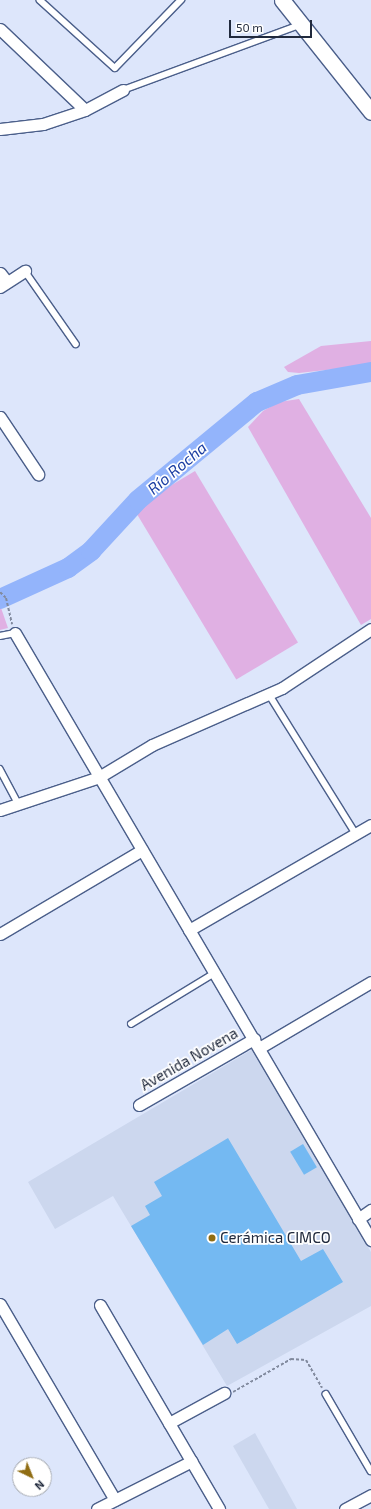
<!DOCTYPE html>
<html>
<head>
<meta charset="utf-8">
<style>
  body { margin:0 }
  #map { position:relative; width:371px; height:1509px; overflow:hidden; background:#dde6fb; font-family:"Exo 2",sans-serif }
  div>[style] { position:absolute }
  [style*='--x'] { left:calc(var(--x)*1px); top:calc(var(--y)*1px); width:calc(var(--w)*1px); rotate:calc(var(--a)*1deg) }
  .built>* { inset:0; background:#ccd7ee }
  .green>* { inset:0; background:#e0b0e3; transform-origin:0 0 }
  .river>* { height:20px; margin:-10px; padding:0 10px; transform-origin:10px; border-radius:10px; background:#93b4fb }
  .building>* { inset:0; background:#74b9f2; transform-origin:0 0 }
  .path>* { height:2px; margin-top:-1px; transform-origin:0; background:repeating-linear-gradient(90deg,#818a9e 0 3px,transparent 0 5px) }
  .roads { filter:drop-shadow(1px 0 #4b5f8a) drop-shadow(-1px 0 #4b5f8a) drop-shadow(0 1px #4b5f8a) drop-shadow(0 -1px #4b5f8a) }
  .service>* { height:5.5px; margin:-2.75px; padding:0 2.75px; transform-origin:2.75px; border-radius:2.75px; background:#fff }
  .minor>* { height:11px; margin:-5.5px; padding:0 5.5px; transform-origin:5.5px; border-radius:5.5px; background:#fff }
  .secondary>* { height:15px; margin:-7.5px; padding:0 7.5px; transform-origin:7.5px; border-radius:7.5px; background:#fff }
  .dots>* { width:11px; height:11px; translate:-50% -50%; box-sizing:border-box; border:2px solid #fff; border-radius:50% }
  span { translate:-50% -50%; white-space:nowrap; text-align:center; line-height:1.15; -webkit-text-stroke:3.5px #fff; paint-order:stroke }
  .street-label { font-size:15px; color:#212a3d }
  .poi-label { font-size:15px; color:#212a3d }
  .left { translate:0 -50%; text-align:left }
  .water-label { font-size:16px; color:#1c3fa3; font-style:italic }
  .north { position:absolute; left:12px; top:1457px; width:40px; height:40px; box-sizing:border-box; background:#fff; border:1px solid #a6aab1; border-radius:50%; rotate:137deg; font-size:11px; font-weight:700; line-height:16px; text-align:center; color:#212a3d }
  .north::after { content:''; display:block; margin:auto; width:14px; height:18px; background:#906d13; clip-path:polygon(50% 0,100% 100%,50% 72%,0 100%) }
  .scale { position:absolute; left:229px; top:20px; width:83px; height:18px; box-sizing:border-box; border:2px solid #212a3d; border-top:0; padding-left:5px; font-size:12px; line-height:14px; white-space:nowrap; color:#212a3d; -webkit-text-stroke:3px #fff; paint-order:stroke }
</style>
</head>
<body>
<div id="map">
  <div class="built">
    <i style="clip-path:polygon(253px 1049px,371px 1252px,371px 1306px,227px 1386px,113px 1196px,55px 1229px,28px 1182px)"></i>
    <i style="clip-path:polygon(255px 1433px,297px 1509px,269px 1509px,233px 1446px)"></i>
  </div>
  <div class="green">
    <i style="clip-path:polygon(371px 341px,371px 365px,299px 373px,288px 372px,284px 367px,321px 346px)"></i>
    <i style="clip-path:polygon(299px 399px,371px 518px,371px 619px,361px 625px,248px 427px,263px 411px,279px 402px)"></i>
    <i style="left:195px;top:471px;width:200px;height:72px;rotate:59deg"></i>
    <i style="clip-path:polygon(0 605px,8px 628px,0 630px)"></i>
  </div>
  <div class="river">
    <i style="--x:0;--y:599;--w:75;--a:-24.5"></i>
    <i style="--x:68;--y:568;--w:29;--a:-36"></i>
    <i style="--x:91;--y:551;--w:69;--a:-47.3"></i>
    <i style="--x:138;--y:500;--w:154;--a:-39.5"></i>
    <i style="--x:257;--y:402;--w:43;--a:-23"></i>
    <i style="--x:297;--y:385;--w:75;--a:-10"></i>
  </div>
  <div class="building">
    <i style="clip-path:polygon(228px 1138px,301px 1261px,323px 1249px,343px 1282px,237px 1344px,228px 1329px,203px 1345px,131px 1226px,150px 1215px,145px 1206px,162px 1196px,154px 1182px)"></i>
    <i style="left:303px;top:1144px;width:27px;height:15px;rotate:59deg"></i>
  </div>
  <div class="path">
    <i style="--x:0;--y:592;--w:8;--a:45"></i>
    <i style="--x:6;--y:598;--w:27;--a:77"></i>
    <i style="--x:233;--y:1392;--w:67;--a:-29.6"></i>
    <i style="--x:291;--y:1359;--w:15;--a:4"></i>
    <i style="--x:306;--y:1360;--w:32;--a:60"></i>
  </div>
  <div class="roads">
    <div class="service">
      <i style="--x:40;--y:0;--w:101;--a:42.2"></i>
      <i style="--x:115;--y:68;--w:95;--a:-45.9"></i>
      <i style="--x:123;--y:90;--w:189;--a:-20.2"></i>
      <i style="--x:25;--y:271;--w:89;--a:55.1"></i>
      <i style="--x:0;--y:636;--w:15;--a:-11"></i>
      <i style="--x:269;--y:694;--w:165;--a:58.1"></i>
      <i style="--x:0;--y:769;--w:40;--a:62"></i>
      <i style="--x:131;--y:1024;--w:98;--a:-31.3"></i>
      <i style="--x:326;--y:1394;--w:89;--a:59.7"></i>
    </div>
    <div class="minor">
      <i style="--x:0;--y:29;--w:117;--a:43.6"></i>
      <i style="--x:0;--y:129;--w:43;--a:-6.6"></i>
      <i style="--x:43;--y:124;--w:44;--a:-18.4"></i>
      <i style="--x:85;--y:110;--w:43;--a:-27.8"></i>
      <i style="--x:0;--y:273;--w:11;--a:52"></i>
      <i style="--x:0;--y:287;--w:30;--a:-33"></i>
      <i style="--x:0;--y:417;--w:69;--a:56.3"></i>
      <i style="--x:15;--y:633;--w:704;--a:59.61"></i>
      <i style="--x:0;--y:810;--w:104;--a:-18.4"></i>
      <i style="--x:99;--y:777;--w:62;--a:-31.1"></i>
      <i style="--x:152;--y:745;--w:142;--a:-23.7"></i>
      <i style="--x:282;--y:688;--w:107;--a:-33.5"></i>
      <i style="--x:189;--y:930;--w:210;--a:-30"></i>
      <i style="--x:0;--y:934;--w:165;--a:-30.6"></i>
      <i style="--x:259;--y:1048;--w:130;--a:-30.5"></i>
      <i style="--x:139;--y:1105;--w:133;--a:-29.9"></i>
      <i style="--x:358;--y:1219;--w:16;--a:-35"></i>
      <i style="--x:0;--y:1304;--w:227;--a:59.6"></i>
      <i style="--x:100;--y:1305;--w:236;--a:59.7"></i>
      <i style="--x:169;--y:1423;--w:63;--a:-28.6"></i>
      <i style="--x:97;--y:1509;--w:106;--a:-26.8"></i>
      <i style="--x:345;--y:1509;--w:30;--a:-28"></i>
    </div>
    <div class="secondary">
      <i style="--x:282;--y:0;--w:143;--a:51.5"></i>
    </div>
  </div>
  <div class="dots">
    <i style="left:212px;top:1238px;background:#906d13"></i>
  </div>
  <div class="street-label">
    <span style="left:189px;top:1059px;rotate:-30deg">Avenida Novena</span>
  </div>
  <div class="poi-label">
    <span class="left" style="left:220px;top:1238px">Cerámica CIMCO</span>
  </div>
  <div class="water-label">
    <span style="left:177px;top:468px;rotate:-40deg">Río Rocha</span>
  </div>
  <div class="north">N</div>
  <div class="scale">50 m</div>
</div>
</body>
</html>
